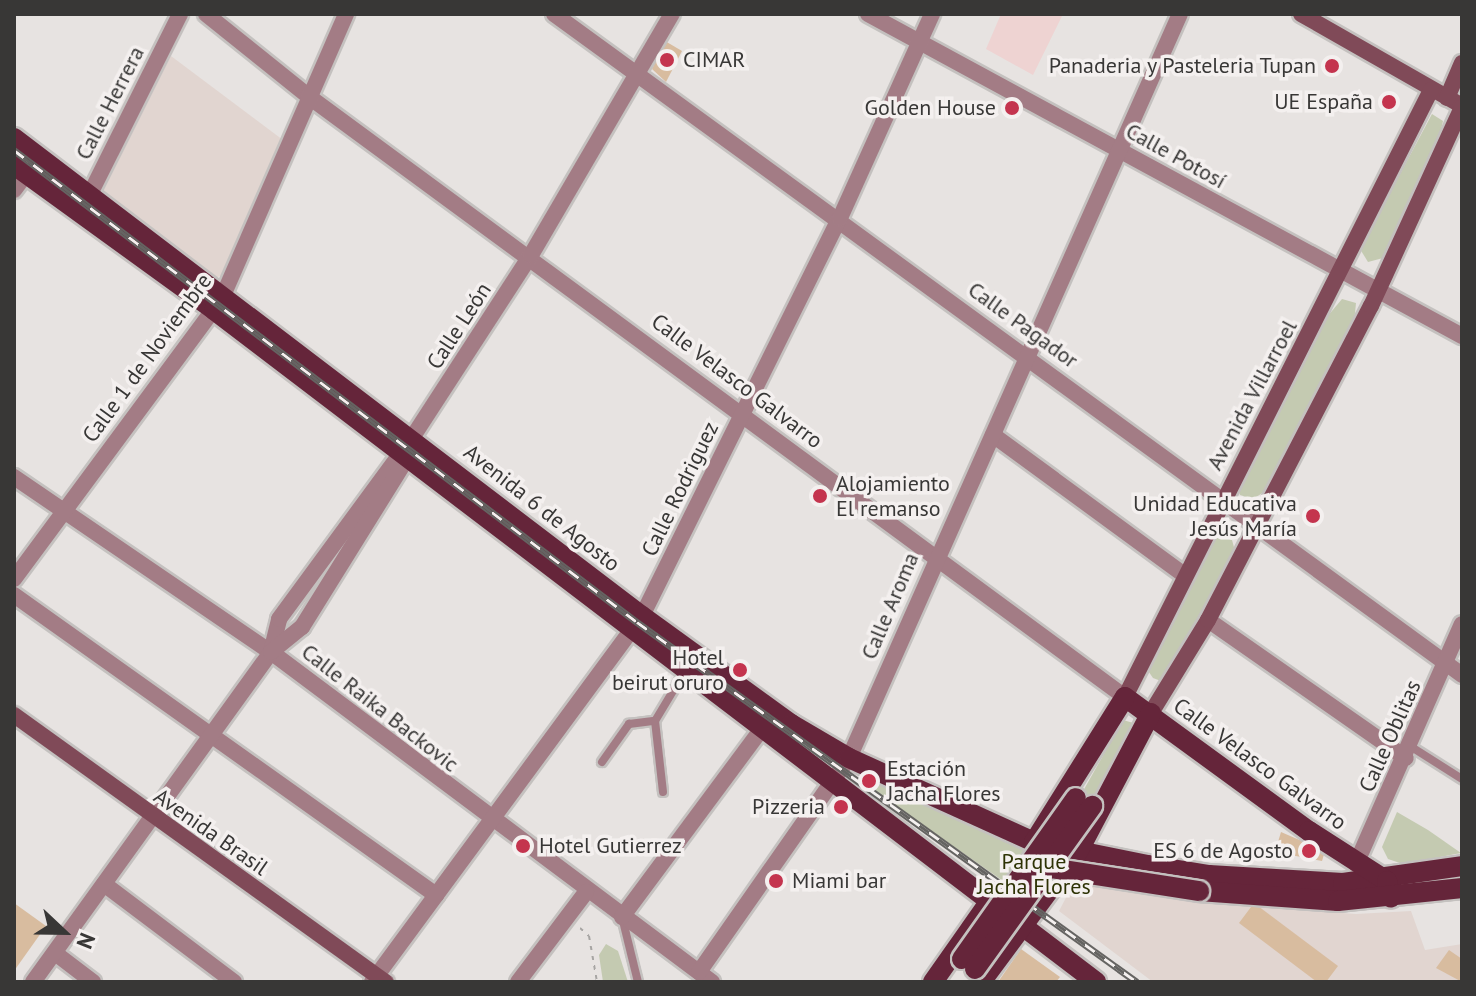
<!DOCTYPE html>
<html>
<head>
<meta charset="utf-8">
<style>
  body { margin:0 }
  #map { position:relative; width:1476px; height:996px; overflow:hidden; background:#e7e3e1; font-family:"PT Sans",sans-serif }
  div>[style] { position:absolute }
  [style*='--x'] { left:calc(var(--x)*1px); top:calc(var(--y)*1px); width:calc(var(--w)*1px); rotate:calc(var(--a)*1deg) }
  .industrial>* { inset:0; background:#eed3d2 }
  .built>* { inset:0; background:#e1d5d0 }
  .green>* { inset:0; background:#c4cab1 }
  .building>* { inset:0; background:#d8bc9f }
  .path>* { height:2px; margin-top:-1px; transform-origin:0; background:repeating-linear-gradient(90deg,#a7a5a3 0 4px,transparent 0 10px) }
  .roads { filter:drop-shadow(2px 0 #c4c1bf) drop-shadow(-2px 0 #c4c1bf) drop-shadow(0 2px #c4c1bf) drop-shadow(0 -2px #c4c1bf) }
  .service>* { height:8px; margin:-4px; padding:0 4px; transform-origin:4px; border-radius:4px; background:#a37c85 }
  .minor>* { height:16px; margin:-8px; padding:0 8px; transform-origin:8px; border-radius:8px; background:#a37c85 }
  .secondary>* { height:16px; margin:-8px; padding:0 8px; transform-origin:8px; border-radius:8px; background:#804a58 }
  .primary>* { height:20px; margin:-10px; padding:0 10px; transform-origin:10px; border-radius:10px; background:#65253a }
  .rail>* { height:7px; margin-top:-3.5px; transform-origin:0; background:repeating-linear-gradient(90deg,#f4f0ef 0 12px,#656462 0 24px); box-sizing:border-box; border-block:2px solid #656462 }
  .bridges { filter:drop-shadow(2px 0 #c4c1bf) drop-shadow(-2px 0 #c4c1bf) drop-shadow(0 2px #c4c1bf) drop-shadow(0 -2px #c4c1bf) }
  .primary-bridge>* { height:20px; margin:-10px; padding:0 10px; transform-origin:10px; border-radius:10px; background:#65253a }
  .dots>* { width:22px; height:22px; translate:-50% -50%; box-sizing:border-box; border:4px solid #f4f0ef; border-radius:50% }
  span { translate:-50% -50%; white-space:nowrap; text-align:center; line-height:1.15; -webkit-text-stroke:7px #f4f0ef; paint-order:stroke }
  .poi-label { font-size:22px; color:#383736 }
  .left { translate:0 -50%; text-align:left }
  .right { translate:-100% -50%; text-align:right }
  .street-label { font-size:22px; color:#383736 }
  .park-label { font-size:22px; color:#2d3204 }
  .frame { position:absolute; inset:0; border:16px solid #383736; pointer-events:none }
  .north { position:absolute; left:24px; top:892px; width:80px; height:80px; -webkit-text-stroke:6px #f4f0ef; paint-order:stroke; rotate:112deg; font-size:22px; font-weight:700; line-height:32px; text-align:center; color:#383736 }
  .north::after { content:''; display:block; margin:auto; width:28px; height:36px; background:#383736; clip-path:polygon(50% 0,100% 100%,50% 72%,0 100%) }
</style>
</head>
<body>
<div id="map">
  <div class="industrial">
    <i style="clip-path:polygon(1001px 14px,1063px 14px,1033px 75px,986px 49px)"></i>
  </div>
  <div class="built">
    <i style="clip-path:polygon(171px 56px,283px 140px,222px 275px,212px 280px,104px 198px,103px 180px)"></i>
    <i style="clip-path:polygon(1087px 879px,1259px 907px,1356px 914px,1411px 911px,1425px 950px,1462px 944px,1462px 982px,1153px 982px,1059px 911px,1070px 890px)"></i>
  </div>
  <div class="green">
    <i style="clip-path:polygon(1432px 114px,1443px 121px,1440px 134px,1383px 258px,1368px 262px,1360px 249px)"></i>
    <i style="clip-path:polygon(1342px 299px,1356px 303px,1354px 323px,1264px 492px,1253px 499px,1240px 495px,1238px 489px,1321px 324px)"></i>
    <i style="clip-path:polygon(1216px 535px,1232px 540px,1235px 551px,1175px 670px,1161px 681px,1153px 678px,1144px 665px,1208px 541px)"></i>
    <i style="clip-path:polygon(1123px 720px,1137px 724px,1116px 778px,1060px 832px)"></i>
    <i style="clip-path:polygon(863px 771px,1032px 848px,1016px 890px,860px 781px)"></i>
    <i style="clip-path:polygon(1397px 812px,1428px 830px,1461px 853px,1403px 864px,1388px 859px,1382px 847px)"></i>
    <i style="clip-path:polygon(606px 944px,618px 951px,628px 982px,603px 982px,599px 955px)"></i>
  </div>
  <div class="building">
    <i style="clip-path:polygon(665px 41px,682px 51px,666px 82px,652px 69px)"></i>
    <i style="clip-path:polygon(1281px 832px,1325px 851px,1322px 861px,1275px 852px)"></i>
    <i style="clip-path:polygon(14px 903px,46px 926px,14px 971px)"></i>
    <i style="clip-path:polygon(1254px 903px,1338px 966px,1326px 982px,1317px 982px,1239px 923px)"></i>
    <i style="clip-path:polygon(1021px 949px,1060px 977px,1056px 982px,998px 982px)"></i>
    <i style="clip-path:polygon(1449px 950px,1462px 959px,1462px 982px,1436px 968px)"></i>
  </div>
  <div class="path">
    <i style="--x:580;--y:928;--w:12;--a:42"></i>
    <i style="--x:589;--y:936;--w:47;--a:80.1"></i>
  </div>
  <div class="roads">
    <div class="service">
      <i style="--x:1410;--y:746;--w:62;--a:32.4"></i>
      <i style="--x:602;--y:762;--w:47;--a:-54.6"></i>
      <i style="--x:629;--y:724;--w:26;--a:-7"></i>
      <i style="--x:663;--y:792;--w:71;--a:-96.4"></i>
      <i style="--x:655;--y:721;--w:58;--a:-59"></i>
      <i style="--x:622;--y:917;--w:67;--a:76.2"></i>
    </div>
    <div class="minor">
      <i style="--x:206;--y:14;--w:131;--a:38.8"></i>
      <i style="--x:308;--y:96;--w:1014;--a:36.34"></i>
      <i style="--x:554;--y:14;--w:1123;--a:36.05"></i>
      <i style="--x:868;--y:14;--w:676;--a:28.46"></i>
      <i style="--x:14;--y:190;--w:20;--a:-53"></i>
      <i style="--x:85;--y:204;--w:212;--a:-63.4"></i>
      <i style="--x:993;--y:435;--w:237;--a:36.2"></i>
      <i style="--x:14;--y:477;--w:311;--a:34.3"></i>
      <i style="--x:271;--y:652;--w:551;--a:36.81"></i>
      <i style="--x:14;--y:579;--w:350;--a:-53.5"></i>
      <i style="--x:222;--y:298;--w:310;--a:-66.4"></i>
      <i style="--x:14;--y:595;--w:518;--a:35.41"></i>
      <i style="--x:1208;--y:620;--w:241;--a:34.9"></i>
      <i style="--x:271;--y:652;--w:34;--a:-76"></i>
      <i style="--x:279;--y:619;--w:225;--a:-53.7"></i>
      <i style="--x:412;--y:438;--w:218;--a:-57"></i>
      <i style="--x:531;--y:255;--w:279;--a:-59.7"></i>
      <i style="--x:1356;--y:864;--w:262;--a:-66.2"></i>
      <i style="--x:104;--y:884;--w:163;--a:37"></i>
      <i style="--x:622;--y:917;--w:238;--a:-53.4"></i>
      <i style="--x:55;--y:953;--w:48;--a:37.3"></i>
      <i style="--x:699;--y:972;--w:261;--a:-55"></i>
      <i style="--x:849;--y:758;--w:814;--a:-66.02"></i>
      <i style="--x:33;--y:982;--w:407;--a:-54.2"></i>
      <i style="--x:271;--y:652;--w:40;--a:-39"></i>
      <i style="--x:302;--y:627;--w:191;--a:-58.1"></i>
      <i style="--x:372;--y:982;--w:455;--a:-53.6"></i>
      <i style="--x:642;--y:616;--w:445;--a:-63.6"></i>
      <i style="--x:840;--y:218;--w:224;--a:-65.7"></i>
      <i style="--x:518;--y:982;--w:113;--a:-52.9"></i>
    </div>
    <div class="secondary">
      <i style="--x:1301;--y:14;--w:185;--a:29.7"></i>
      <i style="--x:1447;--y:98;--w:38;--a:-67"></i>
      <i style="--x:1125;--y:697;--w:680;--a:-63.25"></i>
      <i style="--x:1151;--y:713;--w:109;--a:-58.5"></i>
      <i style="--x:1208;--y:620;--w:354;--a:-62.6"></i>
      <i style="--x:1371;--y:306;--w:219;--a:-65.4"></i>
      <i style="--x:14;--y:715;--w:458;--a:35.7"></i>
    </div>
    <div class="primary">
      <i style="--x:14;--y:138;--w:789;--a:37.28"></i>
      <i style="--x:642;--y:616;--w:184;--a:35.9"></i>
      <i style="--x:791;--y:724;--w:67;--a:30.4"></i>
      <i style="--x:849;--y:758;--w:203;--a:24.4"></i>
      <i style="--x:1034;--y:842;--w:116;--a:11.4"></i>
      <i style="--x:1148;--y:865;--w:62;--a:9.3"></i>
      <i style="--x:1209;--y:875;--w:134;--a:3.4"></i>
      <i style="--x:1343;--y:883;--w:120;--a:-8.1"></i>
      <i style="--x:14;--y:165;--w:247;--a:35.9"></i>
      <i style="--x:214;--y:310;--w:1109;--a:37.3"></i>
      <i style="--x:1125;--y:697;--w:228;--a:36.1"></i>
      <i style="--x:1309;--y:831;--w:93;--a:32.7"></i>
      <i style="--x:1387;--y:881;--w:17;--a:77"></i>
      <i style="--x:1034;--y:842;--w:171;--a:-57.9"></i>
      <i style="--x:1078;--y:852;--w:157;--a:-62.3"></i>
      <i style="--x:1199;--y:891;--w:139;--a:4.1"></i>
      <i style="--x:1338;--y:901;--w:125;--a:-6"></i>
      <i style="--x:933;--y:982;--w:99;--a:-54.9"></i>
      <i style="--x:981;--y:982;--w:131;--a:-53.4"></i>
      <i style="--x:1059;--y:877;--w:24;--a:-81"></i>
    </div>
  </div>
  <div class="rail">
    <i style="--x:14;--y:150;--w:782;--a:37.15"></i>
    <i style="--x:637;--y:622;--w:616;--a:35.75"></i>
  </div>
  <div class="bridges">
    <div class="primary-bridge">
      <i style="--x:1050;--y:868;--w:151;--a:8.8"></i>
      <i style="--x:962;--y:959;--w:197;--a:-54.7"></i>
      <i style="--x:975;--y:969;--w:201;--a:-54.3"></i>
    </div>
  </div>
  <div class="dots">
    <i style="left:667px;top:60px;background:#c4344e"></i>
    <i style="left:1332px;top:66px;background:#c4344e"></i>
    <i style="left:1389px;top:102px;background:#c4344e"></i>
    <i style="left:1012px;top:108px;background:#c4344e"></i>
    <i style="left:820px;top:496px;background:#c4344e"></i>
    <i style="left:1313px;top:516px;background:#c4344e"></i>
    <i style="left:740px;top:670px;background:#c4344e"></i>
    <i style="left:869px;top:781px;background:#c4344e"></i>
    <i style="left:841px;top:807px;background:#c4344e"></i>
    <i style="left:523px;top:846px;background:#c4344e"></i>
    <i style="left:1309px;top:851px;background:#c4344e"></i>
    <i style="left:776px;top:881px;background:#c4344e"></i>
  </div>
  <div class="poi-label">
    <span class="left" style="left:683px;top:60px">CIMAR</span>
    <span class="right" style="left:1316px;top:66px">Panaderia y Pasteleria Tupan</span>
    <span class="right" style="left:1373px;top:102px">UE España</span>
    <span class="right" style="left:996px;top:108px">Golden House</span>
    <span class="left" style="left:836px;top:496px">Alojamiento<br>El remanso</span>
    <span class="right" style="left:1297px;top:516px">Unidad Educativa<br>Jesús María</span>
    <span class="right" style="left:724px;top:670px">Hotel<br>beirut oruro</span>
    <span class="left" style="left:887px;top:781px">Estación<br>Jacha Flores</span>
    <span class="right" style="left:825px;top:807px">Pizzeria</span>
    <span class="left" style="left:539px;top:846px">Hotel Gutierrez</span>
    <span class="right" style="left:1293px;top:851px">ES 6 de Agosto</span>
    <span class="left" style="left:792px;top:881px">Miami bar</span>
  </div>
  <div class="street-label">
    <span style="left:110px;top:103px;rotate:-63deg">Calle Herrera</span>
    <span style="left:1176px;top:156px;rotate:29deg">Calle Potosí</span>
    <span style="left:1023px;top:325px;rotate:36deg">Calle Pagador</span>
    <span style="left:459px;top:326px;rotate:-57deg">Calle León</span>
    <span style="left:147px;top:358px;rotate:-54deg">Calle 1 de Noviembre</span>
    <span style="left:737px;top:381px;rotate:37deg">Calle Velasco Galvarro</span>
    <span style="left:1252px;top:395px;rotate:-62deg">Avenida Villarroel</span>
    <span style="left:680px;top:489px;rotate:-64deg">Calle Rodriguez</span>
    <span style="left:542px;top:508px;rotate:38deg">Avenida 6 de Agosto</span>
    <span style="left:890px;top:606px;rotate:-67deg">Calle Aroma</span>
    <span style="left:380px;top:708px;rotate:38deg">Calle Raika Backovic</span>
    <span style="left:1390px;top:736px;rotate:-66deg">Calle Oblitas</span>
    <span style="left:1260px;top:764px;rotate:36deg">Calle Velasco Galvarro</span>
    <span style="left:211px;top:832px;rotate:35deg">Avenida Brasil</span>
  </div>
  <div class="park-label">
    <span style="left:1034px;top:874px">Parque<br>Jacha Flores</span>
  </div>
  <div class="frame"></div>
  <div class="north">N</div>
</div>
</body>
</html>
